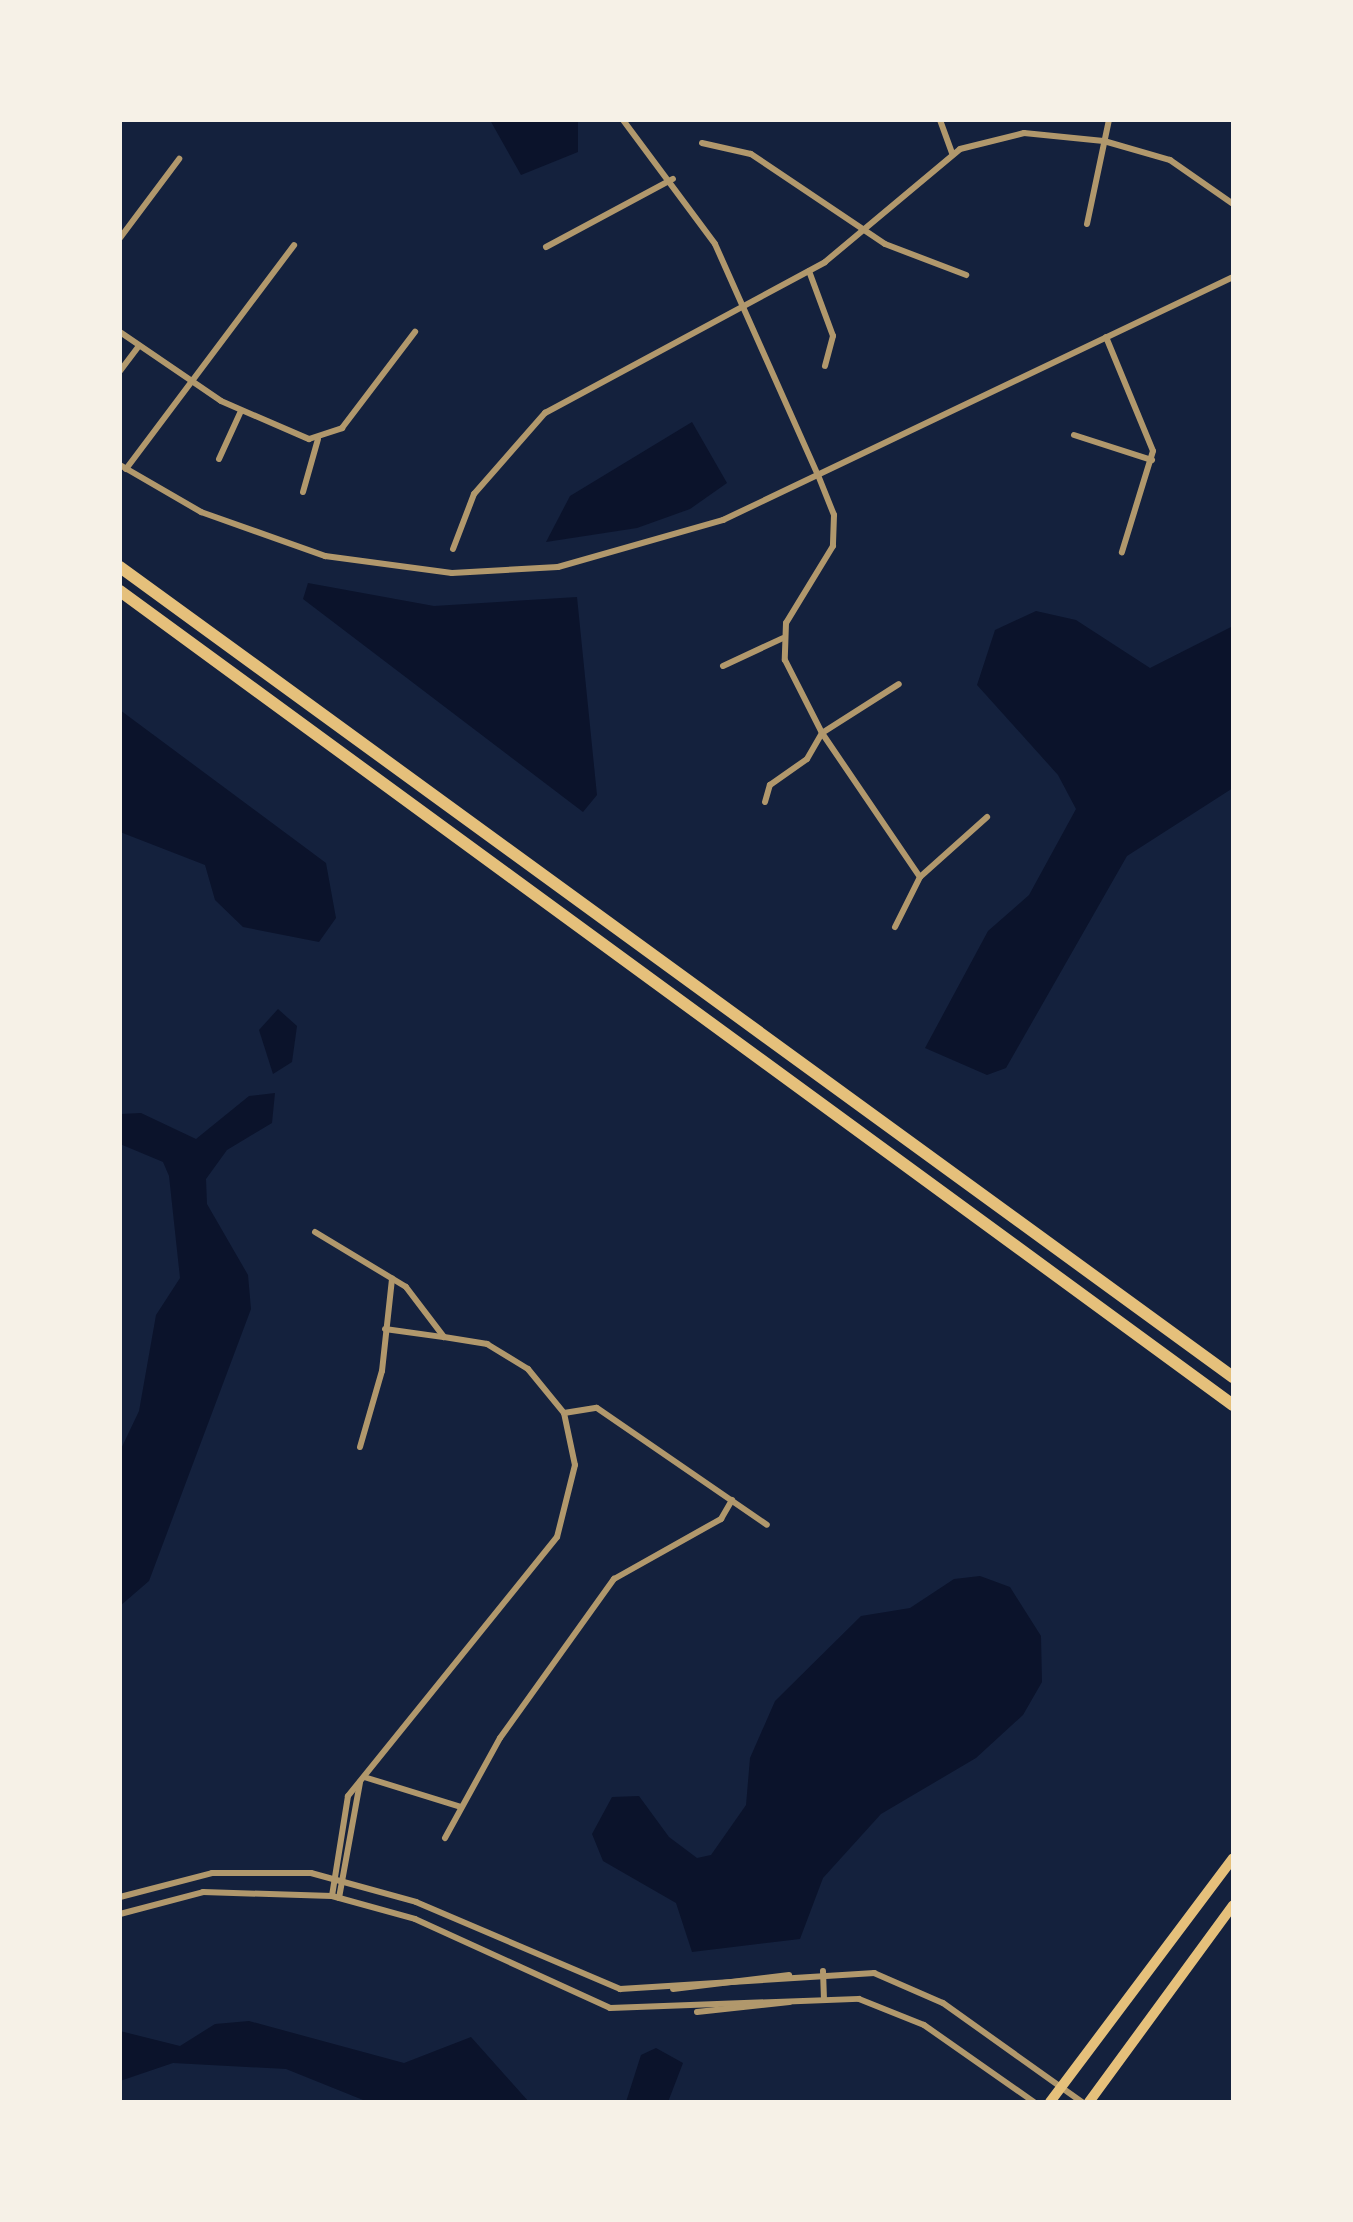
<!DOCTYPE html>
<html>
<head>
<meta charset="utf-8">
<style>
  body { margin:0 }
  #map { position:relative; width:1353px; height:2222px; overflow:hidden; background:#14213d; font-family:"IBM Plex Sans",sans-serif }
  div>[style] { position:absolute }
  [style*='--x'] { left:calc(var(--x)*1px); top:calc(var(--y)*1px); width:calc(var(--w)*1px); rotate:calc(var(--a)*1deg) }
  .water>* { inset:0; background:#0b132b }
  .minor>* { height:6px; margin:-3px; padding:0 3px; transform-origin:3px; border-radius:3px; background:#b1986c }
  .primary>* { height:10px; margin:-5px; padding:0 5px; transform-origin:5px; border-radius:5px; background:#e5c07b }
  .motorway>* { height:12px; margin:-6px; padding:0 6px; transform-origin:6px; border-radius:6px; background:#e5c07b }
  span { translate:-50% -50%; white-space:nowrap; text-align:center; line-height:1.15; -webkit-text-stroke:10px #f6f1e7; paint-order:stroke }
  .frame { position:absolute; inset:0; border:122px solid #f6f1e7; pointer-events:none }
</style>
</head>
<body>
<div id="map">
  <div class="water">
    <i style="clip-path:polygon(490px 120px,578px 120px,578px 152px,521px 175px)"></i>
    <i style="clip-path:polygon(692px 422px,727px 483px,690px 509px,637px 528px,546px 542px,570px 496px)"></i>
    <i style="clip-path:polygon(308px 583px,434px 606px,577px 597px,597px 795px,583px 812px,303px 599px)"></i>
    <i style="clip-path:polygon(1036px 611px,1076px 620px,1150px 668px,1233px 626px,1233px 788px,1127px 856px,1006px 1068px,987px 1075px,925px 1048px,988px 931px,1029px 895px,1076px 809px,1058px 775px,977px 685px,995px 630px)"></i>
    <i style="clip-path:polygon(120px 710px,326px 863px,336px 918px,319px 942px,243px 927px,215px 900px,205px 865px,120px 832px)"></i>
    <i style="clip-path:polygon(278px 1009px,297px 1026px,292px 1062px,273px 1074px,259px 1030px)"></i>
    <i style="clip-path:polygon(275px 1093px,272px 1123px,227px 1150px,206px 1179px,207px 1204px,248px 1275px,251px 1309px,149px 1581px,120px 1606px,120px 1451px,139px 1411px,156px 1315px,180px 1278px,169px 1176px,163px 1162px,120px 1144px,120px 1114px,141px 1113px,196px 1139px,249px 1096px)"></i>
    <i style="clip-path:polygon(980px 1576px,1010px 1587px,1041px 1636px,1042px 1682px,1023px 1715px,976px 1758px,881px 1814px,823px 1878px,800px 1939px,692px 1952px,676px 1903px,603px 1861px,592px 1834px,612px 1797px,639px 1796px,669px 1837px,697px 1858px,711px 1855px,746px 1805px,750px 1758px,775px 1701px,861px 1616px,910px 1608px,954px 1579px)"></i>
    <i style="clip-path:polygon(249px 2021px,404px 2063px,471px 2037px,529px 2102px,368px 2102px,286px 2069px,173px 2063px,120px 2081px,120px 2031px,180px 2046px,215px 2024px)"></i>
    <i style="clip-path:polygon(656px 2048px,683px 2063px,668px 2102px,626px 2102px,641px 2055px)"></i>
  </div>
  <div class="minor">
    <i style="--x:623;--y:120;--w:154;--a:53.4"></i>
    <i style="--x:715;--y:244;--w:253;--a:66"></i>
    <i style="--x:818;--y:475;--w:43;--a:68.2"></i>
    <i style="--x:834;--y:515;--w:31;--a:92"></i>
    <i style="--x:833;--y:546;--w:90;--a:121.4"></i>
    <i style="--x:786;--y:623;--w:37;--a:92"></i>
    <i style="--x:785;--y:660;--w:82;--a:63.1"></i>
    <i style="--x:822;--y:733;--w:174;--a:55.8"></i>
    <i style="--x:940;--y:120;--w:35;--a:70"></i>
    <i style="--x:702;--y:143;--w:50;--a:12.7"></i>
    <i style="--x:751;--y:154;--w:161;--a:33.9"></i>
    <i style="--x:885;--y:244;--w:87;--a:20.9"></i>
    <i style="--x:1087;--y:224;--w:106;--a:-78.1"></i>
    <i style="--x:120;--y:238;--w:99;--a:-53.2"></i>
    <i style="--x:546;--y:247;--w:144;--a:-28.2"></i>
    <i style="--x:809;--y:271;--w:69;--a:69.7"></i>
    <i style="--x:833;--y:336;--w:31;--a:105"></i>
    <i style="--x:120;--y:332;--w:122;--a:34.3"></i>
    <i style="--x:221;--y:401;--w:96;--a:23.4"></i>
    <i style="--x:309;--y:439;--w:35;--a:-18"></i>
    <i style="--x:342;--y:428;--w:121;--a:-52.8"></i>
    <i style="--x:1106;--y:337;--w:123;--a:67.6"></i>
    <i style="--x:1153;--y:451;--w:106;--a:107.1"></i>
    <i style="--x:120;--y:371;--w:31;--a:-53"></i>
    <i style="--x:1074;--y:435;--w:82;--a:17.8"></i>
    <i style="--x:219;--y:459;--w:53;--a:-65.4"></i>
    <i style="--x:120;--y:465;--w:94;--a:30.1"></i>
    <i style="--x:201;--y:512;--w:132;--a:19.5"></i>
    <i style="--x:325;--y:556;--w:128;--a:7.6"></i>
    <i style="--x:452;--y:573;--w:106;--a:-3.2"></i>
    <i style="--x:558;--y:567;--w:172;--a:-15.9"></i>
    <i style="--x:723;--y:520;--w:565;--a:-25.48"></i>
    <i style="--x:126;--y:469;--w:280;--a:-53.1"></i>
    <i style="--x:303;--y:492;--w:55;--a:-74.2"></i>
    <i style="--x:453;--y:549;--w:59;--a:-69.1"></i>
    <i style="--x:474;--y:494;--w:108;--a:-48.8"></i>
    <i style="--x:545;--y:413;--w:318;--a:-28.3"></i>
    <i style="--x:825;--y:262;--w:176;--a:-39.9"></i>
    <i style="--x:960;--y:149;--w:66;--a:-14"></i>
    <i style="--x:1024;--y:133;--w:80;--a:5.7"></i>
    <i style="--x:1104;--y:141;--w:69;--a:16.1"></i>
    <i style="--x:1170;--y:160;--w:77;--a:34.9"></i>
    <i style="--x:723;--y:666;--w:66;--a:-25"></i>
    <i style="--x:765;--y:802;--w:18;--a:-74"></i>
    <i style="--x:770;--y:785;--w:45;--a:-35.1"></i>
    <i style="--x:807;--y:759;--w:30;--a:-60"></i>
    <i style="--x:822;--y:733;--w:91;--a:-32.5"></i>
    <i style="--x:895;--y:927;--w:56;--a:-63.4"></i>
    <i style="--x:920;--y:877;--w:90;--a:-41.8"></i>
    <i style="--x:315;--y:1232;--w:106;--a:31.1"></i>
    <i style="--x:406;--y:1287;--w:63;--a:52.8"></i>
    <i style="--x:444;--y:1337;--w:44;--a:9.2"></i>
    <i style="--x:487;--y:1344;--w:48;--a:31.4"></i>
    <i style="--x:528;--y:1369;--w:57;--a:50.7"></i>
    <i style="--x:564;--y:1413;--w:53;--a:78.1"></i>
    <i style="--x:575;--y:1465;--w:74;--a:104"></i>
    <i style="--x:557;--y:1537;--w:333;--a:128.9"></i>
    <i style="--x:348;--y:1796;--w:101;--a:99.1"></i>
    <i style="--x:385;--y:1329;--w:59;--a:7.9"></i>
    <i style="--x:564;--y:1413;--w:33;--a:-9"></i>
    <i style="--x:597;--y:1408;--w:206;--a:34.5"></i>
    <i style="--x:360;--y:1447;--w:79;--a:-73.9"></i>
    <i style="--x:382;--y:1371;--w:93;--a:-83.8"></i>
    <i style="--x:364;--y:1777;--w:102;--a:17.2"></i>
    <i style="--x:445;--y:1838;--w:114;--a:-61.2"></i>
    <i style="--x:500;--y:1738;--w:196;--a:-54.4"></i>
    <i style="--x:614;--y:1579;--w:123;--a:-29.3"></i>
    <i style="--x:721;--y:1519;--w:22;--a:-60"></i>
    <i style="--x:120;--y:1897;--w:95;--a:-14.6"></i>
    <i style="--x:212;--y:1873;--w:99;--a:0"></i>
    <i style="--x:311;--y:1873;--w:109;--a:15.4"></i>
    <i style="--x:416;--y:1902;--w:222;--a:23.1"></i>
    <i style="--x:620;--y:1989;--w:255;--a:-3.6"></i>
    <i style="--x:874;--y:1973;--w:75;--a:23.5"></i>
    <i style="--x:943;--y:2003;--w:171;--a:35.5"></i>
    <i style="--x:339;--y:1898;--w:118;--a:-79.7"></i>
    <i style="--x:120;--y:1914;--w:86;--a:-14.8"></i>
    <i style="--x:203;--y:1892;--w:129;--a:1.8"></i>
    <i style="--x:332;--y:1896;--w:86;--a:15.5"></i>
    <i style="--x:415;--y:1919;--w:214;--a:24.5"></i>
    <i style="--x:610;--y:2008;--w:249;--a:-2.1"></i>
    <i style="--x:859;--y:1999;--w:70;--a:21.8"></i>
    <i style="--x:924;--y:2025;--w:134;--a:35"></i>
    <i style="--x:823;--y:1971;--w:27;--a:88"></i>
    <i style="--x:673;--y:1989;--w:117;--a:-6.9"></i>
    <i style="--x:697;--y:2012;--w:93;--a:-6.2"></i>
  </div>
  <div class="primary">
    <i style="--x:1050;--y:2102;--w:305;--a:-53.1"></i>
    <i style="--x:1089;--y:2102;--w:244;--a:-53.8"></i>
  </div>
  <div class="motorway">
    <i style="--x:120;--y:567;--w:1377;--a:36.05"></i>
    <i style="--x:120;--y:591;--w:1379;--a:36.18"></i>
  </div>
  <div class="frame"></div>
</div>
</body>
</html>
